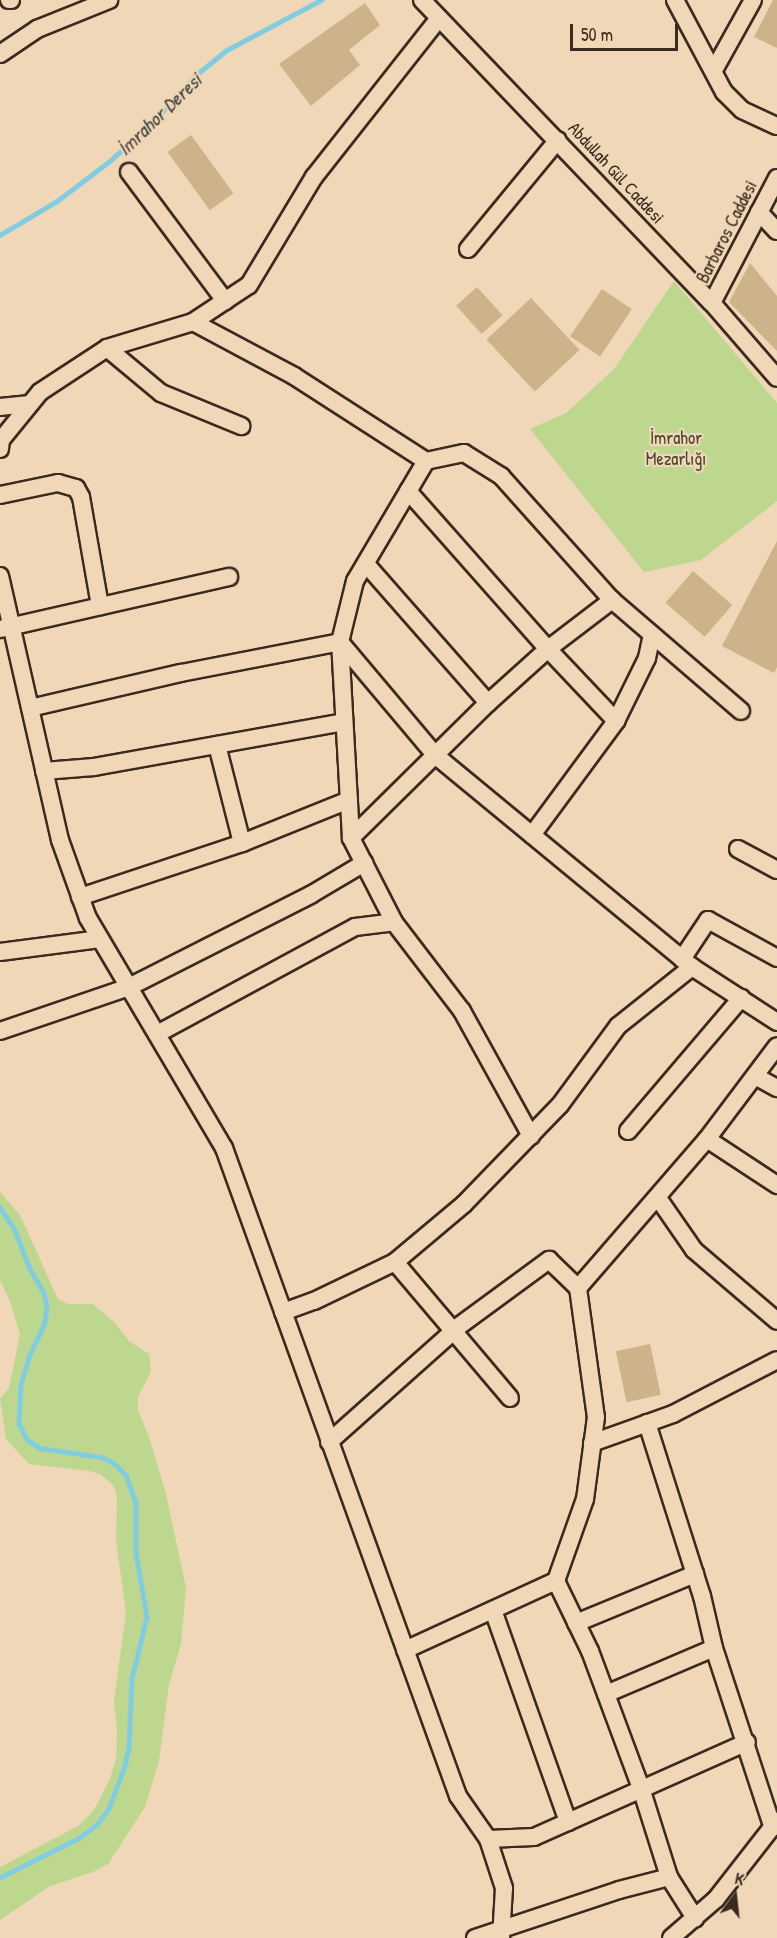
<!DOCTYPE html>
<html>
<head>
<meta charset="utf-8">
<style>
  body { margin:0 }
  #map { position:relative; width:777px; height:1938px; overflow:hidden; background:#efd7b7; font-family:"Patrick Hand",sans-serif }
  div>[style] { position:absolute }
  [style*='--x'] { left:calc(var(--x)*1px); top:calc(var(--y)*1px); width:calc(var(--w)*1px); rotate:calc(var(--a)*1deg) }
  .green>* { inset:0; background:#bdd78f }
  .stream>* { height:4.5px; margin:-2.25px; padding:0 2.25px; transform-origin:2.25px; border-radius:2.25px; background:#82cce2 }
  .building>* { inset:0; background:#ccb389; transform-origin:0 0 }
  .roads { filter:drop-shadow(2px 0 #3b2a1e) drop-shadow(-2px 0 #3b2a1e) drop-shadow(0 2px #3b2a1e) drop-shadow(0 -2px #3b2a1e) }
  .minor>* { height:16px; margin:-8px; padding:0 8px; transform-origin:8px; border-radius:8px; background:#efd7b7 }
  span { translate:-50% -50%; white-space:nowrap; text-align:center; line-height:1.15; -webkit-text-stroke:4.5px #efd7b7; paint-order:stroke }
  .street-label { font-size:18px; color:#3b2a1e }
  .park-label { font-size:18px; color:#4e442f }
  .water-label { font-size:20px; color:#46423b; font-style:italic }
  .north { position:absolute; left:705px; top:1866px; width:60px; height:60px; -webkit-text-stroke:4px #efd7b7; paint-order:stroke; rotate:15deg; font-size:16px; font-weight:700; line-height:24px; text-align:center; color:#3b2a1e }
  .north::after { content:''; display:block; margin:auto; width:21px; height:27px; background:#3b2a1e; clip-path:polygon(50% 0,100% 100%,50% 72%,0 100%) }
  .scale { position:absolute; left:570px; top:24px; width:108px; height:27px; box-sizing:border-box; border:3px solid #3b2a1e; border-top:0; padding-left:8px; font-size:18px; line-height:21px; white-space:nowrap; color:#3b2a1e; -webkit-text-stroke:4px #efd7b7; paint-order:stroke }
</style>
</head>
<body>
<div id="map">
  <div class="green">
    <i style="clip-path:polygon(674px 281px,777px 403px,777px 501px,701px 560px,644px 572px,530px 429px,566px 413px,614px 369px)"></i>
    <i style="clip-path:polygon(0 1192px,20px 1215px,58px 1299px,68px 1304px,93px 1304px,115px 1323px,129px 1341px,149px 1354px,151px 1371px,138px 1397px,138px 1410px,149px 1437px,166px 1494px,186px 1588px,181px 1644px,169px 1684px,159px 1761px,145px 1807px,108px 1864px,93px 1872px,50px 1886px,0 1920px,0 1867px,78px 1826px,94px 1810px,110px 1779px,116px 1758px,117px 1730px,114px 1701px,126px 1612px,116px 1541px,117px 1496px,113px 1485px,100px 1474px,89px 1471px,29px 1464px,6px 1439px,0 1399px,9px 1388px,20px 1334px,10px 1301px,0 1280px)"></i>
  </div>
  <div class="stream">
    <i style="--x:0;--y:235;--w:66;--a:-30.8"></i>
    <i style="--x:57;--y:201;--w:68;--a:-37.2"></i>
    <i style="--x:111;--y:160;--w:57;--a:-42.1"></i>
    <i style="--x:153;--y:122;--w:65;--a:-47.5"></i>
    <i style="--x:197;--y:74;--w:36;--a:-39"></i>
    <i style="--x:225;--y:51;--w:109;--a:-28"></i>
    <i style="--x:0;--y:1207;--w:27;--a:57"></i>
    <i style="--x:15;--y:1230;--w:40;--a:69"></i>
    <i style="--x:29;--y:1267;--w:30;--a:60"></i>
    <i style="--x:44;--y:1293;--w:13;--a:77"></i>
    <i style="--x:47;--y:1306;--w:17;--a:97"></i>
    <i style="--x:45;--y:1323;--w:35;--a:115"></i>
    <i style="--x:30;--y:1355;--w:30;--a:107"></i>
    <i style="--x:21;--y:1384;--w:40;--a:92.9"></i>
    <i style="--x:19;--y:1424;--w:17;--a:62"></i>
    <i style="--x:27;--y:1439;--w:16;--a:35"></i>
    <i style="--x:40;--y:1448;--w:62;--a:8.4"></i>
    <i style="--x:101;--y:1457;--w:14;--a:25"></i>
    <i style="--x:114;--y:1463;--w:17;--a:45"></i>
    <i style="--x:126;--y:1475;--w:29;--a:70"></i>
    <i style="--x:136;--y:1502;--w:51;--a:90"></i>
    <i style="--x:136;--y:1553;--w:65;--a:80.2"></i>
    <i style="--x:147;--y:1617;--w:64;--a:103.6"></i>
    <i style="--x:132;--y:1679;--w:69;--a:92.5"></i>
    <i style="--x:129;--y:1748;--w:22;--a:103"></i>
    <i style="--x:124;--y:1769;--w:43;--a:110.6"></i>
    <i style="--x:109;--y:1809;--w:20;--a:127"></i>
    <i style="--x:97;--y:1825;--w:21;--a:143"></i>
    <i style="--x:80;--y:1838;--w:89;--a:153.4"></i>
  </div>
  <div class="building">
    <i style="clip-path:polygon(773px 0,777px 0,777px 48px,754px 37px)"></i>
    <i style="clip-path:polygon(365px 3px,380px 25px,349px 50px,360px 65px,311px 106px,279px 64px)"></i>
    <i style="left:191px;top:135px;width:72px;height:29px;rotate:54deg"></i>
    <i style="clip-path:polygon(750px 263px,777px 296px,777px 351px,729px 302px)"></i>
    <i style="left:477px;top:287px;width:38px;height:28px;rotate:48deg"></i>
    <i style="left:602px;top:289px;width:36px;height:57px;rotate:34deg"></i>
    <i style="left:531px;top:298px;width:71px;height:61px;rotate:47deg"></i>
    <i style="clip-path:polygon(777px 541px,777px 667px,774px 673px,722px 646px)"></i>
    <i style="left:693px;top:571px;width:52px;height:42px;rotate:41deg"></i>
    <i style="left:650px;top:1344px;width:52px;height:35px;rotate:78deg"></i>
  </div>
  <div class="roads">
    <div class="minor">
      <i style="--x:9;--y:0;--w:2;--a:0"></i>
      <i style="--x:422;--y:0;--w:419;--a:46.3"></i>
      <i style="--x:712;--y:303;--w:99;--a:49.1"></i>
      <i style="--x:675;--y:0;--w:104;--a:62"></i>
      <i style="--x:724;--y:92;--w:25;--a:45"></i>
      <i style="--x:742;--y:110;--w:38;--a:25"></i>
      <i style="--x:0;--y:54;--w:45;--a:-34"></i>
      <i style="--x:37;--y:29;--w:78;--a:-21.9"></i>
      <i style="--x:714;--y:70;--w:80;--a:-60.9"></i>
      <i style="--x:129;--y:172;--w:161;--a:53.3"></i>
      <i style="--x:759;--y:212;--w:26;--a:47"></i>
      <i style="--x:468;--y:249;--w:141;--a:-50.5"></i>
      <i style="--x:712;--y:303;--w:141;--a:-62.5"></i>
      <i style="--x:193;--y:322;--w:115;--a:28.1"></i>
      <i style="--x:294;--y:376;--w:157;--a:32.8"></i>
      <i style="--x:107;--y:348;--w:70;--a:39.8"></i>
      <i style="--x:161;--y:393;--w:87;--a:22.4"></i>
      <i style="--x:0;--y:407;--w:30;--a:-6"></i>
      <i style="--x:0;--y:449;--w:9;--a:-84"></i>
      <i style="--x:1;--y:440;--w:62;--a:-50.9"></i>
      <i style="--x:40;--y:392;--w:80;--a:-33.3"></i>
      <i style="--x:107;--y:348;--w:90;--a:-16.8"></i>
      <i style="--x:193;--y:322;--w:67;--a:-33.5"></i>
      <i style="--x:249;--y:285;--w:126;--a:-59"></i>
      <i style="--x:314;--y:177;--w:202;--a:-51.8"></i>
      <i style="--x:408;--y:491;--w:211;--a:48.5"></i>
      <i style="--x:548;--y:649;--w:99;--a:46.6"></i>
      <i style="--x:0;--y:495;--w:59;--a:-11.7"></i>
      <i style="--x:58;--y:483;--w:19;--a:16"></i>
      <i style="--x:76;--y:488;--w:10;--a:61"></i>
      <i style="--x:81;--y:497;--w:111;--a:80.1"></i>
      <i style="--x:366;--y:564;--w:185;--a:48.7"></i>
      <i style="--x:0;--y:576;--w:271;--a:77.2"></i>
      <i style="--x:60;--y:840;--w:83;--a:70.3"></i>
      <i style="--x:88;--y:918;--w:267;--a:59.4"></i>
      <i style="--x:224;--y:1148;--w:689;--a:70.14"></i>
      <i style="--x:458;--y:1796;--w:52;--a:55.1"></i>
      <i style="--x:488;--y:1839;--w:52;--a:71.9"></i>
      <i style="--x:504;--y:1888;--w:50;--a:93.4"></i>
      <i style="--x:0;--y:629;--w:235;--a:-12.8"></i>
      <i style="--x:30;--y:708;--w:155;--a:-13.1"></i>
      <i style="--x:181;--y:673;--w:162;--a:-11"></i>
      <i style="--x:340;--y:642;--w:148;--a:49.9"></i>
      <i style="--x:435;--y:755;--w:333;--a:39.5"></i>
      <i style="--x:692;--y:967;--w:101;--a:32.9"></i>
      <i style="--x:217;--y:745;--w:101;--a:75.7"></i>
      <i style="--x:44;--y:771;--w:50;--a:-4.6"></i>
      <i style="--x:94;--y:767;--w:254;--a:-10.2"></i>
      <i style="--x:532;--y:835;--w:142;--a:-53.6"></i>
      <i style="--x:616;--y:721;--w:70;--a:-63.8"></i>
      <i style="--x:647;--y:658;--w:24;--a:-78"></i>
      <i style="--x:351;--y:838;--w:192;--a:-44.6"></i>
      <i style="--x:488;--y:703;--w:81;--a:-42"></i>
      <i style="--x:548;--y:649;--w:81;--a:-37.4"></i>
      <i style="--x:738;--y:849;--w:44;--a:28.3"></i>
      <i style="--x:80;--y:897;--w:171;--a:-18.4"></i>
      <i style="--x:242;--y:843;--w:115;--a:-21.9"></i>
      <i style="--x:0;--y:952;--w:101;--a:-7.4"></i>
      <i style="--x:682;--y:959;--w:47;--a:-56.3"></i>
      <i style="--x:708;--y:920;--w:79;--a:28.8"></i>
      <i style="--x:0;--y:1031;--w:136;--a:-18.8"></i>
      <i style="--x:129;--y:987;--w:205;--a:-26.9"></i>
      <i style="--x:312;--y:894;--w:61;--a:-30.8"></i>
      <i style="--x:157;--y:1034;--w:225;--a:-28.4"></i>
      <i style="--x:355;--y:927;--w:39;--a:-7"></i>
      <i style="--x:755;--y:1076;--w:25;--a:29"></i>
      <i style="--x:628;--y:1131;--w:175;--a:-49.6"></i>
      <i style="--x:531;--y:1136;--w:143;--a:-118.9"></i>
      <i style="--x:462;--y:1011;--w:112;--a:-127.4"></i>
      <i style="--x:394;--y:922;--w:94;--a:-117.1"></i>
      <i style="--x:351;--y:838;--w:196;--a:-93.2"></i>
      <i style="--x:340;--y:642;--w:63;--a:-76.2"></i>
      <i style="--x:355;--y:581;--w:139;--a:-59.4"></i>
      <i style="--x:426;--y:461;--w:39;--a:-12"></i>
      <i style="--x:464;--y:453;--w:44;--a:31.9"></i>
      <i style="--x:501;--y:476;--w:166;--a:48.2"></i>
      <i style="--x:612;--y:600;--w:170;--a:40.7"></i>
      <i style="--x:707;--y:1139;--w:84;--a:33.3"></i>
      <i style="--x:658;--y:1198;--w:63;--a:55.3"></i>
      <i style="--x:694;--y:1250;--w:109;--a:40.5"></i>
      <i style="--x:395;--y:1262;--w:178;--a:49.8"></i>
      <i style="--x:578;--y:1288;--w:197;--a:-49.1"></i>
      <i style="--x:707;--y:1139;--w:116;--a:-53"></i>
      <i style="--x:283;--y:1312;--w:33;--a:-20"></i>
      <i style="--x:314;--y:1301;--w:90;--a:-25.7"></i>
      <i style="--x:395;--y:1262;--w:90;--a:-40"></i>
      <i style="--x:464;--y:1204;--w:138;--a:-45.9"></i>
      <i style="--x:560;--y:1105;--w:98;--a:-53.7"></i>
      <i style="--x:618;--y:1026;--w:95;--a:-38.6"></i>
      <i style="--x:647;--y:1423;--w:182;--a:72.4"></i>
      <i style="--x:702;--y:1596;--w:53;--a:77"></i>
      <i style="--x:714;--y:1648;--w:189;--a:71.9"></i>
      <i style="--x:329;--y:1442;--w:174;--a:-41.7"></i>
      <i style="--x:459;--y:1326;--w:112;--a:-36.3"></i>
      <i style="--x:549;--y:1260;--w:40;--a:44"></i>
      <i style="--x:578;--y:1288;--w:130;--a:82.1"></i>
      <i style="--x:596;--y:1417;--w:83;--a:97.6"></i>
      <i style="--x:585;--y:1499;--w:87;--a:109.5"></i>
      <i style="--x:592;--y:1443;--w:86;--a:-19.7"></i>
      <i style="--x:673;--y:1414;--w:117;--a:-27.4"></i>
      <i style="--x:493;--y:1610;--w:225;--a:70.5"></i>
      <i style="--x:576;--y:1623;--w:129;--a:-22.4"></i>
      <i style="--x:405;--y:1650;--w:166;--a:-24.6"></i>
      <i style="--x:556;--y:1581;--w:78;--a:64.1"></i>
      <i style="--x:590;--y:1651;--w:146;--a:69.6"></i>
      <i style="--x:641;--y:1788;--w:93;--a:72.5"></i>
      <i style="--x:669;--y:1877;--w:49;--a:57.6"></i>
      <i style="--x:606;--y:1694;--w:117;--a:-23.1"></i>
      <i style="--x:488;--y:1839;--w:46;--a:-2.5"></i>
      <i style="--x:534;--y:1837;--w:233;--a:-24"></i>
      <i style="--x:475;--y:1938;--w:152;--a:-18.4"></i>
      <i style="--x:619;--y:1890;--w:52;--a:-14.6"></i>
      <i style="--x:671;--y:1938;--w:60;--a:-40.9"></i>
      <i style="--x:716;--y:1899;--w:99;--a:-52"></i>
    </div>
  </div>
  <div class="street-label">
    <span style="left:616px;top:173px;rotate:47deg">Abdullah Gül Caddesi</span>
    <span style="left:727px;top:232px;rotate:-63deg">Barbaros Caddesi</span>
  </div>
  <div class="park-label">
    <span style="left:676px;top:449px">İmrahor<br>Mezarlığı</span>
  </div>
  <div class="water-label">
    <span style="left:159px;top:114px;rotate:-44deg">İmrahor Deresi</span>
  </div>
  <div class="north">K</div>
  <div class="scale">50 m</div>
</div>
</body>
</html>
